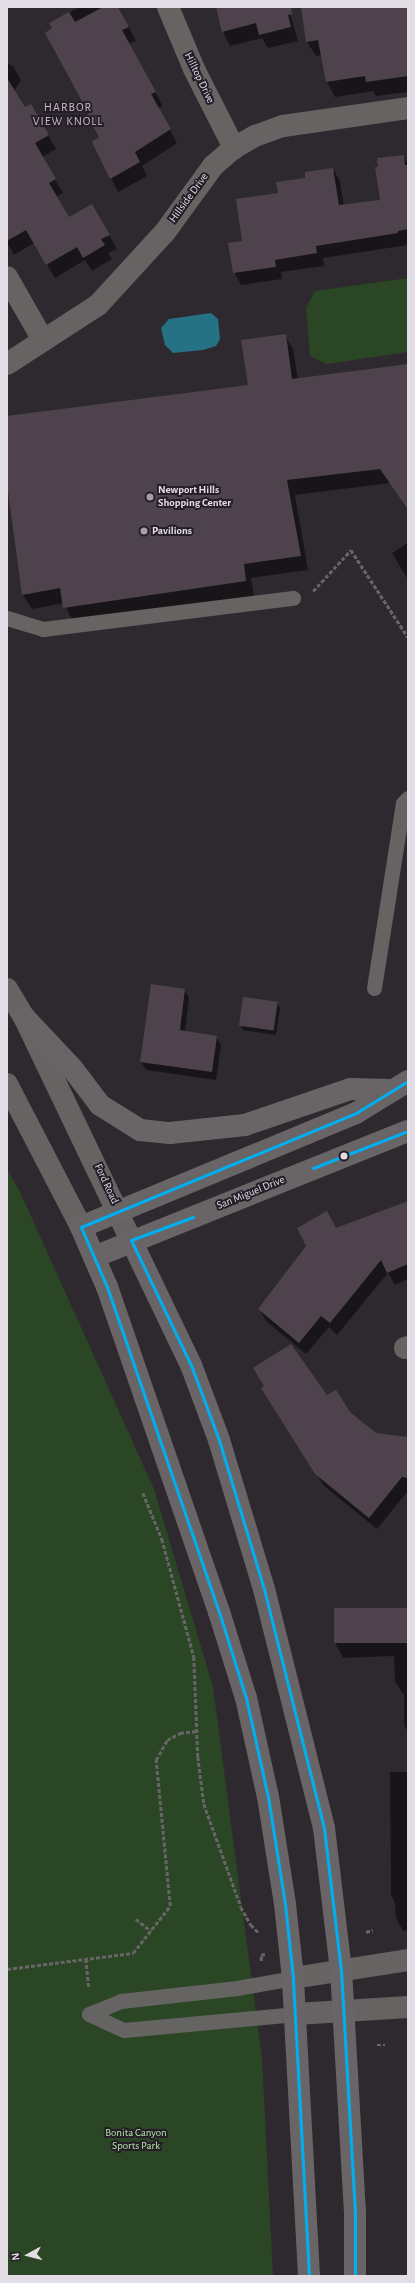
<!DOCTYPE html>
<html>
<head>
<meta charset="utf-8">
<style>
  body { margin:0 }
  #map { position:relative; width:415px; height:2283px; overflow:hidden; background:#2e292f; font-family:"Alegreya Sans",sans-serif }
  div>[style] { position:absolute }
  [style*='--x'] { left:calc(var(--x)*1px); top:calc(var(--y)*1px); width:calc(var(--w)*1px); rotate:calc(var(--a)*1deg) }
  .green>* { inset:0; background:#2b4624 }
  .water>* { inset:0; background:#257284 }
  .shadow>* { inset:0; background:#0007 }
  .building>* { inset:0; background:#4e434d; transform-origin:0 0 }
  .path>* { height:2.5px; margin-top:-1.25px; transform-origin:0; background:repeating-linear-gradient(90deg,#686567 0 4px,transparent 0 6px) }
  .service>* { height:15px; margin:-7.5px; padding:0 7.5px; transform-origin:7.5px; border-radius:7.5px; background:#666363 }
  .minor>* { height:22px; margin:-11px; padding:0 11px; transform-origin:11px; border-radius:11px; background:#666363 }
  .tertiary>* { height:22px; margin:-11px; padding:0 11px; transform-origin:11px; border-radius:11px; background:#666363 }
  .secondary>* { height:22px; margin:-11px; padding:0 11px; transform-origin:11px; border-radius:11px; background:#696566 }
  .bus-1>* { height:3px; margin:-1.5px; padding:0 1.5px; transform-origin:1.5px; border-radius:1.5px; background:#00aff2 }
  .dots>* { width:11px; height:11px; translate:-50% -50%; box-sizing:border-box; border:2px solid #251d28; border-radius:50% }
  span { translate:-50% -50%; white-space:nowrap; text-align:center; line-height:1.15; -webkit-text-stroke:4px #251d28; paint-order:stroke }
  .street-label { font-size:11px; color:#e3dde5 }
  .poi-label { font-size:11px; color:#e3dde5; font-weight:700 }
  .left { translate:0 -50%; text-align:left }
  .park-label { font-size:11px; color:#b2eca4 }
  .neighbourhood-label { font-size:12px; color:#c5bac9; letter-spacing:1px }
  .frame { position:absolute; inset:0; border:8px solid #e3dde5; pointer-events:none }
  .north { position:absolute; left:8px; top:2235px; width:40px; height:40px; -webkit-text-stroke:3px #251d28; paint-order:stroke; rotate:263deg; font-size:11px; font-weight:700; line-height:16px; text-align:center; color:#e3dde5 }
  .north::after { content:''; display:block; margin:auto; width:14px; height:18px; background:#e3dde5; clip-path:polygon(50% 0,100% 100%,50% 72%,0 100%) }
</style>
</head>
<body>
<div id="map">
  <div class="green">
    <i style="clip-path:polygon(408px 278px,408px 352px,327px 364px,310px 356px,306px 308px,315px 291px)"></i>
    <i style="clip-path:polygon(7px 1169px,21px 1194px,154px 1489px,213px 1687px,262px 2058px,273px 2276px,7px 2276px)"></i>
  </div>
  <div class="water">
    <i style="clip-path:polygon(211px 313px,218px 319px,220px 339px,216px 346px,203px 350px,173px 353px,165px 345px,161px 328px,169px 319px)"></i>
  </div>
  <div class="shadow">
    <i style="clip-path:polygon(80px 7px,118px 7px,136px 41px,129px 44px,163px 106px,158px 108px,177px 143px,142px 166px,147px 176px,118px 192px,111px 178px,101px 138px,50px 23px)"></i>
    <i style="clip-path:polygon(217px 7px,288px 7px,298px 41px,268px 48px,262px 38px,230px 46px,223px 32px)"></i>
    <i style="clip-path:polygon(318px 7px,408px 8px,408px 92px,376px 96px,373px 91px,335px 97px,327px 82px,322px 55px,316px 56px,307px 42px)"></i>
    <i style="clip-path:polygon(7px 63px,13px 66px,21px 80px,14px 91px,25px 109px,31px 105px,56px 149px,42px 157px,63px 193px,56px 197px,69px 219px,92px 205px,117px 249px,108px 253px,112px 259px,92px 271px,85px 260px,55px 278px,34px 243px,14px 255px,7px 243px)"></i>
    <i style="clip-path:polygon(403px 156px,408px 164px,408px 245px,323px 258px,324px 266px,281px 272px,282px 279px,241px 285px,234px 272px,243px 242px,279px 194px,306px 179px,333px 169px,340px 181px,344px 206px,381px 201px)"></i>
    <i style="clip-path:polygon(285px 335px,293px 349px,298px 380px,408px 365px,408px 511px,390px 483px,295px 495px,308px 570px,251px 578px,254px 596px,73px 622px,64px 603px,32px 609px,23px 595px,7px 477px,7px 417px,249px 386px)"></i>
    <i style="clip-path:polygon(408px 543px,408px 580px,392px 553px)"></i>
    <i style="clip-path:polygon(152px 985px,185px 990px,189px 998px,185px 1032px,216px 1037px,221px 1045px,216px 1080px,146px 1070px,141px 1062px)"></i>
    <i style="clip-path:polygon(277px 1003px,280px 1008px,276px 1035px,243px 1030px,241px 1026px)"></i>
    <i style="clip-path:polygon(408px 1202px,408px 1279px,395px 1285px,388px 1273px,337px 1335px,329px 1327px,306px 1354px,266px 1321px,259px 1309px,336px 1229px)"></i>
    <i style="clip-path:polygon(327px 1397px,376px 1434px,408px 1438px,408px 1491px,377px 1529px,324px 1486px,270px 1401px)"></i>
    <i style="clip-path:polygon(408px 1608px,408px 1732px,404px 1725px,404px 1695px,395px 1682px,394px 1656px,343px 1658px,336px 1645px,334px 1622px,335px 1611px)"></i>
    <i style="clip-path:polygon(390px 1772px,408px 1772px,408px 1930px,403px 1931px,396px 1918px,395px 1903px,391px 1895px)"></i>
  </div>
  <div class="building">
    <i style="clip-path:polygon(103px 7px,118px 7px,129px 27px,122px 30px,156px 92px,151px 94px,171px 129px,135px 152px,140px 162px,110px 179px,92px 142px,99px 137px,87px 115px,89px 114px,45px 33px,52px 28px,49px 23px,69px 12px,75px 22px)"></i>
    <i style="clip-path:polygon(216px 7px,291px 7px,292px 14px,288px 15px,291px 27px,259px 35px,256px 23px,222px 32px)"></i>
    <i style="clip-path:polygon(301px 7px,408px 7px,408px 76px,366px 82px,365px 76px,326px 82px,318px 40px,306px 42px)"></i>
    <i style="clip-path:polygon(7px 78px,25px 107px,31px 104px,49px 135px,35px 143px,56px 179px,49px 183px,69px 217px,92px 204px,110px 235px,101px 239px,105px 245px,83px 258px,77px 247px,46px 265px,26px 230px,7px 241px)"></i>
    <i style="clip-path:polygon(404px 155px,405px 165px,408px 165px,408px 229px,398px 231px,398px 233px,316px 246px,317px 253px,275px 260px,276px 267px,233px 273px,228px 243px,242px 241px,236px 199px,278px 193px,276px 182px,305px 178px,305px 172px,333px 168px,339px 205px,380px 200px,375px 167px,378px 167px,377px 158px)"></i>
    <i style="clip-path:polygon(286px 334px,292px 379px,408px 364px,408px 510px,380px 469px,287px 480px,301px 556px,244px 564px,246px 581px,63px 608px,60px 588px,22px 595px,7px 484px,7px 416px,248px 385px,241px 340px)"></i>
    <i style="clip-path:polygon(151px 984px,185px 989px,180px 1030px,217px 1036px,212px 1072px,140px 1062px)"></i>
    <i style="left:243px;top:997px;width:35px;height:29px;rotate:8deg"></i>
    <i style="clip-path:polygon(408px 1201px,408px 1264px,387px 1273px,381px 1260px,330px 1323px,321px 1316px,299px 1343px,258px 1309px,306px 1246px,297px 1228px,327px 1211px,336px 1228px)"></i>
    <i style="clip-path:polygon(291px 1344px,327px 1395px,336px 1390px,350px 1412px,376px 1433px,408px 1437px,408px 1478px,402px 1477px,369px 1518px,315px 1474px,261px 1388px,264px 1386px,253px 1368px)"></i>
    <i style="left:408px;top:1608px;width:35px;height:74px;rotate:90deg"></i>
  </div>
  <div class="path">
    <i style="--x:313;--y:591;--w:56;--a:-47.2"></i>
    <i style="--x:351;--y:550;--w:104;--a:56.8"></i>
    <i style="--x:143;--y:1493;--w:50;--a:67.6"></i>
    <i style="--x:162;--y:1539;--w:122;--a:74.8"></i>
    <i style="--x:194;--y:1657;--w:100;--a:87.7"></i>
    <i style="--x:198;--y:1757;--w:47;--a:82.7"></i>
    <i style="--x:204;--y:1804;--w:109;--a:70.2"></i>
    <i style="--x:241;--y:1907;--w:21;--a:61"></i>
    <i style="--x:251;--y:1925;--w:10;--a:45"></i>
    <i style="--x:136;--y:1919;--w:19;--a:39"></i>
    <i style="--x:366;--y:1932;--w:7;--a:-16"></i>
    <i style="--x:86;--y:1959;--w:30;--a:84"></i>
    <i style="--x:261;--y:1961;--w:6;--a:-90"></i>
    <i style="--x:261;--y:1955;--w:4;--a:-14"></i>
    <i style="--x:7;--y:1969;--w:127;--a:-7.2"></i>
    <i style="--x:133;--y:1953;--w:60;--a:-51.8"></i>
    <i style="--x:170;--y:1906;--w:147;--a:-95.5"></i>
    <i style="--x:156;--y:1760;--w:23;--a:-61"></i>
    <i style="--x:167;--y:1740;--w:15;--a:-28"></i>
    <i style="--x:180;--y:1733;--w:16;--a:-7"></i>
    <i style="--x:377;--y:2045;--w:8;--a:0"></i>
  </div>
  <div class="service">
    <i style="--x:7;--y:618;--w:38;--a:17"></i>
    <i style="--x:43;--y:629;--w:252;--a:-7.1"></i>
    <i style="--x:374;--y:988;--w:187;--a:-81.1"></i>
    <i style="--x:403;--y:803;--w:7;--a:-45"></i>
    <i style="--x:89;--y:2014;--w:38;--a:25"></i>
    <i style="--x:124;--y:2030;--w:173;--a:-5.3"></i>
    <i style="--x:89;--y:2014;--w:35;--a:-22"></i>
    <i style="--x:121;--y:2001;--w:117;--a:-6.4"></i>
    <i style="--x:237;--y:1988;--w:57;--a:-10.1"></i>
  </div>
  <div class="minor">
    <i style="--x:168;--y:7;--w:67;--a:67.2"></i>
    <i style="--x:194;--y:69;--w:89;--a:63.1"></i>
    <i style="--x:7;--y:277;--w:73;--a:60.3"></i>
    <i style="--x:7;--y:364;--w:108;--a:-33"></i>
    <i style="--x:98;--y:305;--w:99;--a:-47.5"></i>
    <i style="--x:165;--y:232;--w:82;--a:-54"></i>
    <i style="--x:213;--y:166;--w:28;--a:-41"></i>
    <i style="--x:234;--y:148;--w:24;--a:-30"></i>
    <i style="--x:255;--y:136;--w:30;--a:-20"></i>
    <i style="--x:283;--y:126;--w:126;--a:-8.2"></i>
    <i style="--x:405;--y:1348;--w:3;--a:-18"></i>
  </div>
  <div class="tertiary">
    <i style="--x:7;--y:989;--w:33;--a:59"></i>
    <i style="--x:24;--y:1017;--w:247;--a:64.4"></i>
    <i style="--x:7;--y:1084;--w:161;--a:62.6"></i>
    <i style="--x:293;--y:1978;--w:116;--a:-8.9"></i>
    <i style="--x:296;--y:2014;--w:112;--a:-3.6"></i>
  </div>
  <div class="secondary">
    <i style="--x:24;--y:1017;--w:70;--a:46.7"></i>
    <i style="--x:72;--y:1068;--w:46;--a:52.9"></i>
    <i style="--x:100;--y:1105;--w:47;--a:32"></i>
    <i style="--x:140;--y:1130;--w:30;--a:6"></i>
    <i style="--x:170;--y:1133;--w:75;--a:-6.1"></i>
    <i style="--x:245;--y:1125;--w:111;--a:-18.9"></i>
    <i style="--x:350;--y:1089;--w:40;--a:1.4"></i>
    <i style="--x:131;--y:1240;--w:139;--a:64.4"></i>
    <i style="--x:191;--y:1365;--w:80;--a:69.5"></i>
    <i style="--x:219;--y:1440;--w:156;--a:73.2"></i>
    <i style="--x:264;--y:1589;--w:246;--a:75.9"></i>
    <i style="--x:324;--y:1828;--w:143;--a:83.2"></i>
    <i style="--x:341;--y:1970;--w:243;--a:86.7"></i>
    <i style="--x:355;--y:2213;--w:63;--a:90"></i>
    <i style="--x:94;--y:1257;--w:338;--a:-21.9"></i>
    <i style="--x:309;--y:2276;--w:298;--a:-93.1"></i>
    <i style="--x:293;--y:1978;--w:74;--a:-96.2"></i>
    <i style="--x:285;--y:1904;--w:108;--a:-99"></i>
    <i style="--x:268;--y:1797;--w:101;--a:-102.5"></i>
    <i style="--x:246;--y:1698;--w:90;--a:-107.4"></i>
    <i style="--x:219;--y:1612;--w:344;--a:-109"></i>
    <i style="--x:107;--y:1287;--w:65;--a:-113.4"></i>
    <i style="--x:81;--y:1227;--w:298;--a:-22.5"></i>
    <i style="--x:356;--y:1113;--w:61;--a:-31.6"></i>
  </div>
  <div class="bus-1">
    <i style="--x:313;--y:1168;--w:102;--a:-21.3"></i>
    <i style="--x:193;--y:1217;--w:66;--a:159.6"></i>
    <i style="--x:131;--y:1240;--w:139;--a:64.4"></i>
    <i style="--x:191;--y:1365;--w:80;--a:69.5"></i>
    <i style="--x:219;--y:1440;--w:156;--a:73.2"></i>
    <i style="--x:264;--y:1589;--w:246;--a:75.9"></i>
    <i style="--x:324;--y:1828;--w:143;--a:83.2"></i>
    <i style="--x:341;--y:1970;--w:243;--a:86.7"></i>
    <i style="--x:355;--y:2213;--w:63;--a:90"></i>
    <i style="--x:309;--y:2276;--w:298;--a:-93.1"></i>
    <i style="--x:293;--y:1978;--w:74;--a:-96.2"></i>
    <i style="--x:285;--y:1904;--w:108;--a:-99"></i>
    <i style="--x:268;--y:1797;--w:101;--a:-102.5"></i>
    <i style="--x:246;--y:1698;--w:90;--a:-107.4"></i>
    <i style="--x:219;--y:1612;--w:344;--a:-109"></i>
    <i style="--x:107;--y:1287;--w:65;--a:-113.4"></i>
    <i style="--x:81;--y:1227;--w:298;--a:-22.5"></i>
    <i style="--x:356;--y:1113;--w:61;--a:-31.6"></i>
  </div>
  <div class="dots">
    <i style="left:150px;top:497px;background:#a49ea5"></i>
    <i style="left:144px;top:531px;background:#a49ea5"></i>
    <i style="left:344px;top:1156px;background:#e3dde5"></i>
  </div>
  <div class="street-label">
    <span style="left:199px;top:78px;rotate:64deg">Hilltop Drive</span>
    <span style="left:189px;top:198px;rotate:-54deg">Hillside Drive</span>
    <span style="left:106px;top:1184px;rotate:65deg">Ford Road</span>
    <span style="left:251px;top:1193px;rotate:-22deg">San Miguel Drive</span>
  </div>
  <div class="poi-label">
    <span class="left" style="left:158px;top:497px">Newport Hills<br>Shopping Center</span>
    <span class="left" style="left:152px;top:531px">Pavilions</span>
  </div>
  <div class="park-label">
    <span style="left:136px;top:2140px">Bonita Canyon<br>Sports Park</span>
  </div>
  <div class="neighbourhood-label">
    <span style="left:68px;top:115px">HARBOR<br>VIEW KNOLL</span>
  </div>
  <div class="frame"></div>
  <div class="north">N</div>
</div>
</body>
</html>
